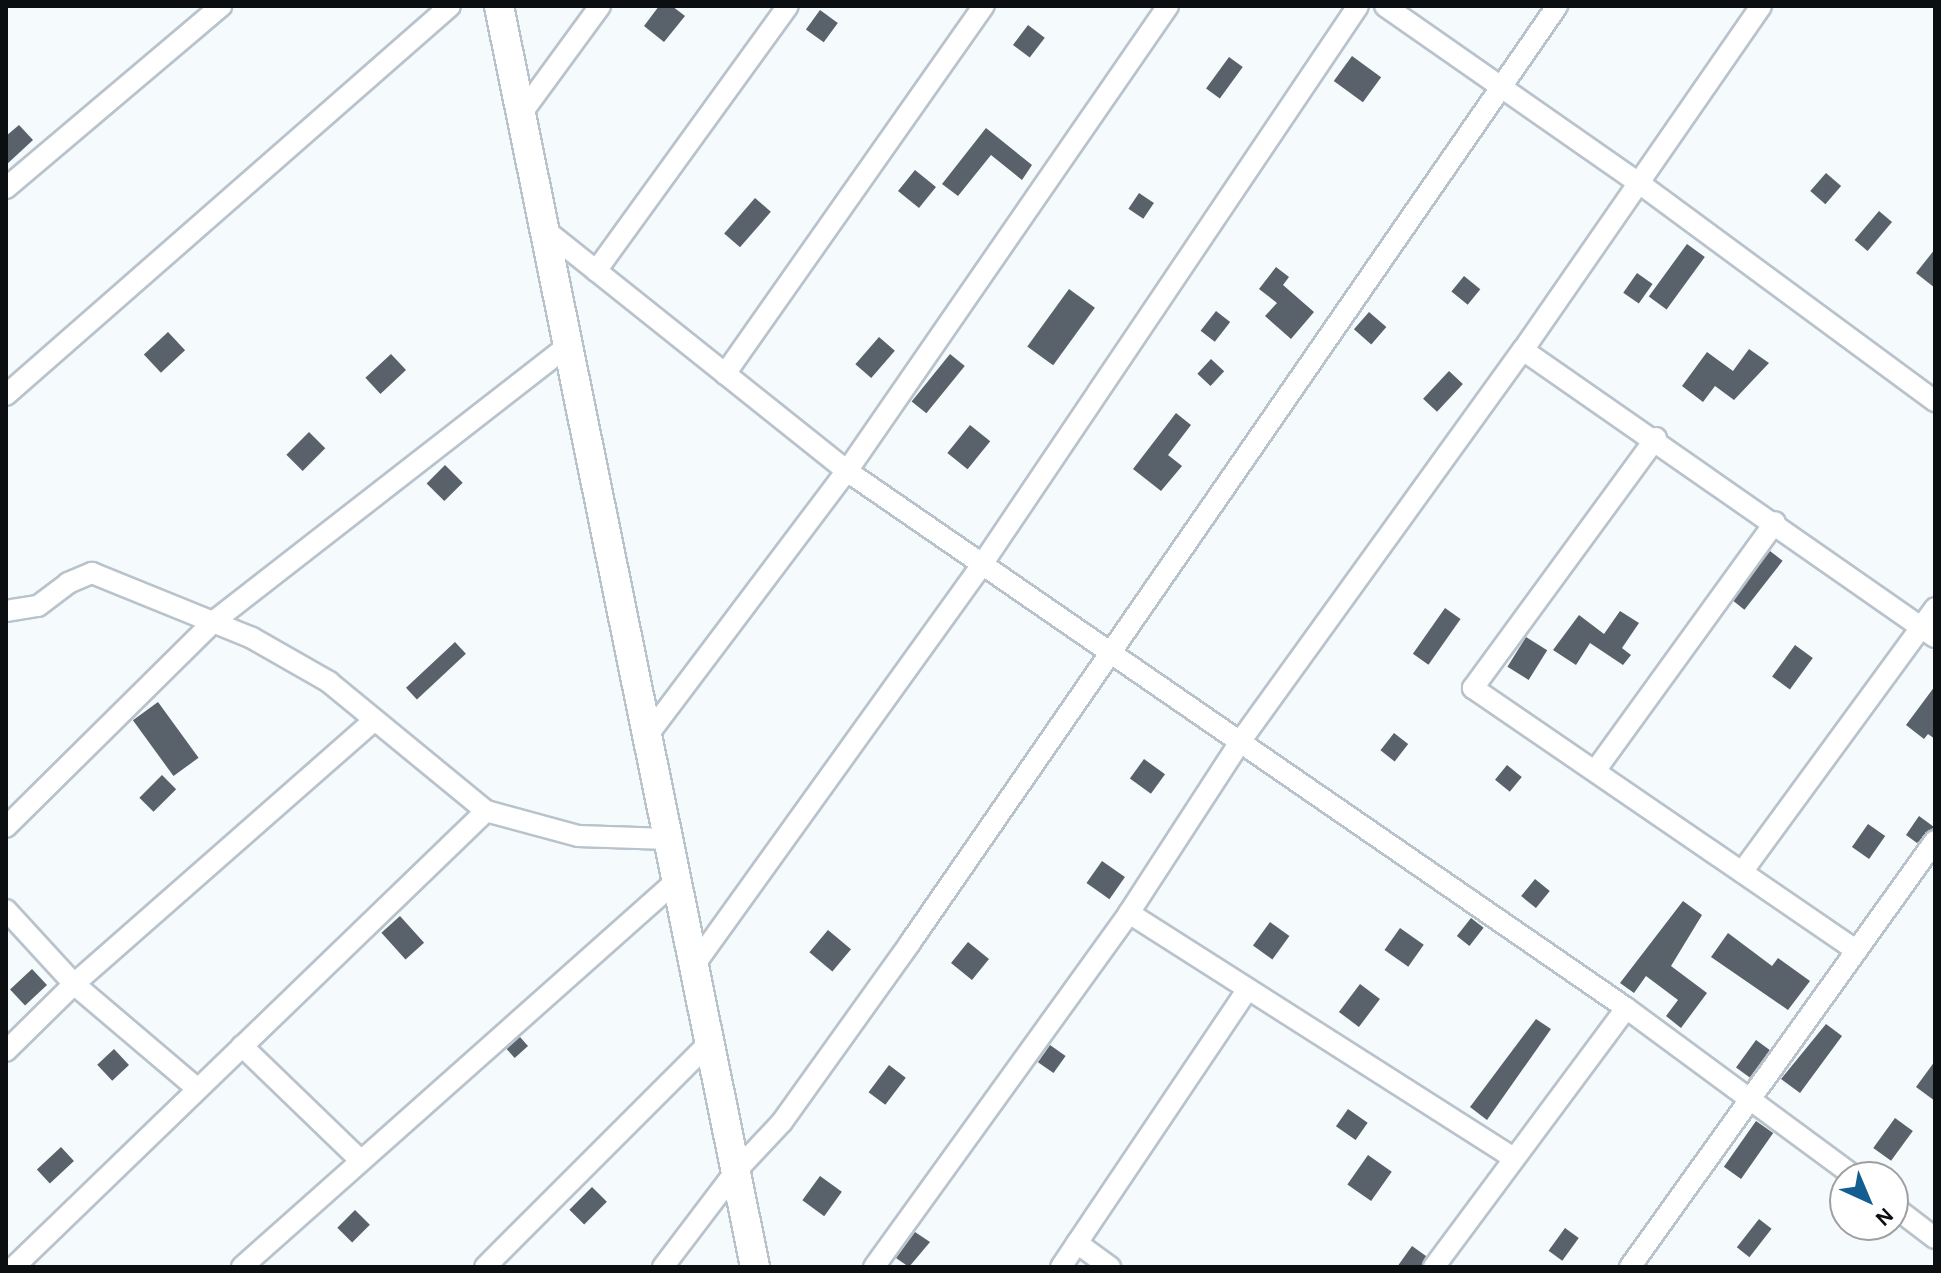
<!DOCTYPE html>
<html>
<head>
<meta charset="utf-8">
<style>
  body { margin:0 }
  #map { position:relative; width:1941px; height:1273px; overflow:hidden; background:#f5fafd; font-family:"Alegreya Sans",sans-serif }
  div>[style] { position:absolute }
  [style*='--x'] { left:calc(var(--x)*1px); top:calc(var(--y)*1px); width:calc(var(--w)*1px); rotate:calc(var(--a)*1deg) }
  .building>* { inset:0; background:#59626a; transform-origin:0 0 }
  .roads { filter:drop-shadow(2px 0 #b9c3cc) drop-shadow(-2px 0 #b9c3cc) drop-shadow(0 2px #b9c3cc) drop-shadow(0 -2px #b9c3cc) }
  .street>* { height:20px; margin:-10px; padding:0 10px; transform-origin:10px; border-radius:10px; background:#fff }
  .secondary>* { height:28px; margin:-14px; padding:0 14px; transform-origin:14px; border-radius:14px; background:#fff }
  span { translate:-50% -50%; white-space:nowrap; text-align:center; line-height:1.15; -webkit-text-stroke:6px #fff; paint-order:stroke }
  .frame { position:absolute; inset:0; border:8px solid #0c0f12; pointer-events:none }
  .north { position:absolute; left:1829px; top:1161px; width:80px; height:80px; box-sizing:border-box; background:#fff; border:2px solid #9e9fa0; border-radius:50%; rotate:136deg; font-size:22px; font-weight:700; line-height:32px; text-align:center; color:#0c0f12 }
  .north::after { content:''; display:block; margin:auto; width:28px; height:36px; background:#145d91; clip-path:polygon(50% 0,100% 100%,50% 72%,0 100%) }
</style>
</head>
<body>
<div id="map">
  <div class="building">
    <i style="clip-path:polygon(659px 6px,672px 6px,685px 16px,664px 42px,644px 26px)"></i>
    <i style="left:820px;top:10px;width:22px;height:24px;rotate:36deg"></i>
    <i style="left:1028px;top:25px;width:21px;height:25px;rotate:37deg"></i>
    <i style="left:1352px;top:56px;width:36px;height:31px;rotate:36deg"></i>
    <i style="left:1229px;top:57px;width:17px;height:39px;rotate:36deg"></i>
    <i style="clip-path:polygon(19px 125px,33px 140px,6px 165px,6px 136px)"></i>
    <i style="clip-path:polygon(986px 128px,1032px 165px,1022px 180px,991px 155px,958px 196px,942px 184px)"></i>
    <i style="left:915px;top:170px;width:27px;height:27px;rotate:39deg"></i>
    <i style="left:1826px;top:173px;width:20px;height:24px;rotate:41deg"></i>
    <i style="left:1139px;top:193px;width:18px;height:19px;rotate:34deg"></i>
    <i style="left:755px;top:198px;width:21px;height:47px;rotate:41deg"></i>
    <i style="left:1879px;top:211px;width:17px;height:38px;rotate:40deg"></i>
    <i style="left:1687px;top:244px;width:22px;height:65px;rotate:36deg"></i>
    <i style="clip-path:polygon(1935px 249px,1935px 288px,1916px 273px)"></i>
    <i style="clip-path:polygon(1276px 267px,1289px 277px,1283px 285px,1314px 312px,1291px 339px,1265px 316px,1277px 303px,1259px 289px)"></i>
    <i style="left:1637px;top:273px;width:19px;height:24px;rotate:35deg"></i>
    <i style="left:1464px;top:276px;width:21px;height:20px;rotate:39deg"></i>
    <i style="left:1069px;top:289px;width:32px;height:71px;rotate:36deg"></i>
    <i style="left:1216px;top:311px;width:18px;height:25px;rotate:38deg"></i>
    <i style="left:1369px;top:312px;width:23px;height:23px;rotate:41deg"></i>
    <i style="left:168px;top:332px;width:25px;height:33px;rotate:47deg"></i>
    <i style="left:879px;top:337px;width:21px;height:36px;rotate:41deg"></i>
    <i style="clip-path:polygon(1749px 349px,1769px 363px,1734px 400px,1715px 386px,1703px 402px,1682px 386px,1707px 352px,1733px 371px)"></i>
    <i style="left:391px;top:354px;width:22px;height:35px;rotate:47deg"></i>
    <i style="left:950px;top:354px;width:19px;height:61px;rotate:39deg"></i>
    <i style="left:1211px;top:359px;width:18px;height:20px;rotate:43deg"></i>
    <i style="left:1449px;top:371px;width:19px;height:38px;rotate:43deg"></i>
    <i style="clip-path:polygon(1176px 413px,1191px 425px,1168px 455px,1182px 466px,1161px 491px,1133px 469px)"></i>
    <i style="left:970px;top:425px;width:26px;height:36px;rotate:39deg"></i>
    <i style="left:309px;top:432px;width:23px;height:32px;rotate:45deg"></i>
    <i style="left:445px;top:465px;width:25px;height:26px;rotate:45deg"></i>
    <i style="left:1770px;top:551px;width:16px;height:62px;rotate:38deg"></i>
    <i style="left:1445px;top:608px;width:19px;height:56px;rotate:35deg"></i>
    <i style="clip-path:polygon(1620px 611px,1639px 623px,1622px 648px,1631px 655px,1623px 665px,1590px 643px,1576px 665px,1553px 650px,1579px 615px,1604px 634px)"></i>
    <i style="left:1526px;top:637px;width:25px;height:35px;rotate:32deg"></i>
    <i style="left:455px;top:642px;width:16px;height:67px;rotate:47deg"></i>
    <i style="left:1795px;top:645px;width:22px;height:39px;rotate:36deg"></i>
    <i style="clip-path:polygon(1935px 686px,1935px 739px,1928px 734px,1924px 739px,1906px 725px)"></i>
    <i style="left:158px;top:702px;width:69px;height:31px;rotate:54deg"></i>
    <i style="left:1394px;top:733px;width:18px;height:22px;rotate:38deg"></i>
    <i style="left:1144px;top:759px;width:26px;height:24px;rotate:36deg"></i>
    <i style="left:1507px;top:765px;width:19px;height:19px;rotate:39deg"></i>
    <i style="left:162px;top:775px;width:20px;height:32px;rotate:45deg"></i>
    <i style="clip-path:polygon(1919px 816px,1934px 827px,1917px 843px,1906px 835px)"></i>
    <i style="left:1868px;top:824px;width:21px;height:28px;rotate:35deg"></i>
    <i style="left:1102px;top:861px;width:28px;height:27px;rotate:35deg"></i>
    <i style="left:1535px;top:879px;width:19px;height:22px;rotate:39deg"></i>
    <i style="clip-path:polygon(1683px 901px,1702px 915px,1671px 966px,1707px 993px,1681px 1028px,1666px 1016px,1678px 1000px,1646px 976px,1634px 993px,1620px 983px)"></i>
    <i style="left:400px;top:916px;width:36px;height:25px;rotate:48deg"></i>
    <i style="left:1471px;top:918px;width:16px;height:23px;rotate:38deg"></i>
    <i style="left:1270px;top:922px;width:24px;height:29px;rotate:36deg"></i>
    <i style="left:1400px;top:928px;width:29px;height:27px;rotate:35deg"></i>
    <i style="left:828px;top:930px;width:30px;height:29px;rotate:40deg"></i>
    <i style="clip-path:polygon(1728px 933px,1772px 966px,1778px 958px,1810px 981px,1788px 1010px,1711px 957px)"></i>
    <i style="left:968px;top:942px;width:27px;height:27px;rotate:39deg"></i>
    <i style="left:32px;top:969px;width:22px;height:30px;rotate:47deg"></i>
    <i style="left:1360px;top:984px;width:25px;height:35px;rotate:37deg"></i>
    <i style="clip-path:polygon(1536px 1019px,1551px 1029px,1487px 1120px,1470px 1107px)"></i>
    <i style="clip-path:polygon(1826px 1024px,1842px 1036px,1800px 1093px,1781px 1079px)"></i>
    <i style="left:520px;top:1037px;width:12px;height:18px;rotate:48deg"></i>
    <i style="left:1756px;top:1040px;width:17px;height:34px;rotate:36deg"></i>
    <i style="left:1050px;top:1045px;width:19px;height:21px;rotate:35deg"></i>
    <i style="left:114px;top:1049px;width:22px;height:23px;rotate:47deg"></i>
    <i style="clip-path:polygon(1935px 1061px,1935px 1101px,1916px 1087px)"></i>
    <i style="left:889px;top:1065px;width:21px;height:34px;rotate:37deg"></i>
    <i style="left:1348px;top:1109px;width:24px;height:21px;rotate:35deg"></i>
    <i style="left:1895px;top:1118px;width:22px;height:37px;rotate:36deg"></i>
    <i style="left:1756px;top:1121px;width:21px;height:56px;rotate:35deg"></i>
    <i style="left:61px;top:1147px;width:19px;height:33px;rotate:47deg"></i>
    <i style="left:1368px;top:1155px;width:29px;height:36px;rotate:35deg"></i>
    <i style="left:820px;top:1176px;width:27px;height:30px;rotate:36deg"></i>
    <i style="left:592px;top:1187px;width:21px;height:32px;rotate:45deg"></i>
    <i style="left:355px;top:1210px;width:21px;height:25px;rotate:45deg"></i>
    <i style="left:1759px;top:1219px;width:16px;height:36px;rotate:38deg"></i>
    <i style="left:1565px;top:1228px;width:17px;height:28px;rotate:36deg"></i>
    <i style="clip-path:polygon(915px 1232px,930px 1242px,909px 1267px,896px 1258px)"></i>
    <i style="clip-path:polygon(1412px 1246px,1426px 1256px,1421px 1267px,1397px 1267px)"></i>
  </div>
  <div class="roads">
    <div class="street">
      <i style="--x:1385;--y:6;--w:310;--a:34.9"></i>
      <i style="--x:1639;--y:183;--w:368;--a:36.4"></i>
      <i style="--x:521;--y:114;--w:134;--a:-53.8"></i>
      <i style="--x:6;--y:188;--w:282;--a:-40.2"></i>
      <i style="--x:544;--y:229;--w:388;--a:38.6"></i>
      <i style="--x:847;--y:471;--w:946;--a:34.58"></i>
      <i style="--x:1626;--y:1008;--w:285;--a:36.4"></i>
      <i style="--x:596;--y:271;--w:327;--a:-54.1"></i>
      <i style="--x:1523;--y:350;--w:502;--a:34.86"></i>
      <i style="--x:725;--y:374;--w:450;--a:-54.9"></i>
      <i style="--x:6;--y:395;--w:590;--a:-41.22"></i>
      <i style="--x:1656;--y:438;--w:310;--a:126.2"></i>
      <i style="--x:1473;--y:688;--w:465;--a:34.4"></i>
      <i style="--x:6;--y:611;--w:32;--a:-9"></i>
      <i style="--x:38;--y:606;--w:38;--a:-37"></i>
      <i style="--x:68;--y:583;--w:26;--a:-23"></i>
      <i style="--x:92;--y:573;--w:173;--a:22.1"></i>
      <i style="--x:252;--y:638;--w:89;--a:29.7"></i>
      <i style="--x:329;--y:682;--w:203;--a:39.4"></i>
      <i style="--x:486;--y:811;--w:95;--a:15.2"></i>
      <i style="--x:578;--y:836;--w:90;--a:1.9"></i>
      <i style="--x:647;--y:736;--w:332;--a:-53"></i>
      <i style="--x:847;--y:471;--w:565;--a:-55.38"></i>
      <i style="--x:1595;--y:771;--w:307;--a:-54.1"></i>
      <i style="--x:6;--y:827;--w:291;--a:-44.7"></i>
      <i style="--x:213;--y:622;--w:450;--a:-37.9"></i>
      <i style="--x:1742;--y:872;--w:327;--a:-53.8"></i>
      <i style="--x:6;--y:910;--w:100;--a:47.4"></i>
      <i style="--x:74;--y:984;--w:162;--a:40.3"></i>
      <i style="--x:1129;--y:913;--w:456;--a:32.5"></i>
      <i style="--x:695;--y:964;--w:494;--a:-54.3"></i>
      <i style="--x:983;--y:563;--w:671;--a:-56.05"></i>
      <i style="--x:242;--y:1046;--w:165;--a:44"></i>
      <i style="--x:6;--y:1051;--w:95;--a:-44.6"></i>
      <i style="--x:74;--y:984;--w:400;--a:-41.3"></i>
      <i style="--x:1893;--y:1206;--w:53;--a:37.3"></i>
      <i style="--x:1077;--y:1243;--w:41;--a:36"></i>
      <i style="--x:14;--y:1267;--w:656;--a:-44.01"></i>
      <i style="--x:242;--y:1267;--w:579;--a:-41.64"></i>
      <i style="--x:485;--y:1267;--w:314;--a:-45"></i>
      <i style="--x:663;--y:1267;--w:121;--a:-52.8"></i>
      <i style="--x:736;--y:1171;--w:67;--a:-46.8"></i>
      <i style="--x:782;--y:1122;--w:220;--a:-54.4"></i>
      <i style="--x:910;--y:943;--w:1139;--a:-55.37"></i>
      <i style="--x:874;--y:1267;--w:436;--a:-54.2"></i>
      <i style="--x:1129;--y:913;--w:207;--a:-57"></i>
      <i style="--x:1242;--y:739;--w:480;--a:-54.2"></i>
      <i style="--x:1523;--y:350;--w:418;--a:-55.3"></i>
      <i style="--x:1061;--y:1267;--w:334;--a:-56.1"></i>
      <i style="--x:1434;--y:1267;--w:322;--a:-53.4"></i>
      <i style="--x:1630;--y:1267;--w:524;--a:-54.4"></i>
    </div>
    <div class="secondary">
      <i style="--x:499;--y:6;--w:1287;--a:78.52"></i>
    </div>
  </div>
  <div class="frame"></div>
  <div class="north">N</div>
</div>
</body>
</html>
